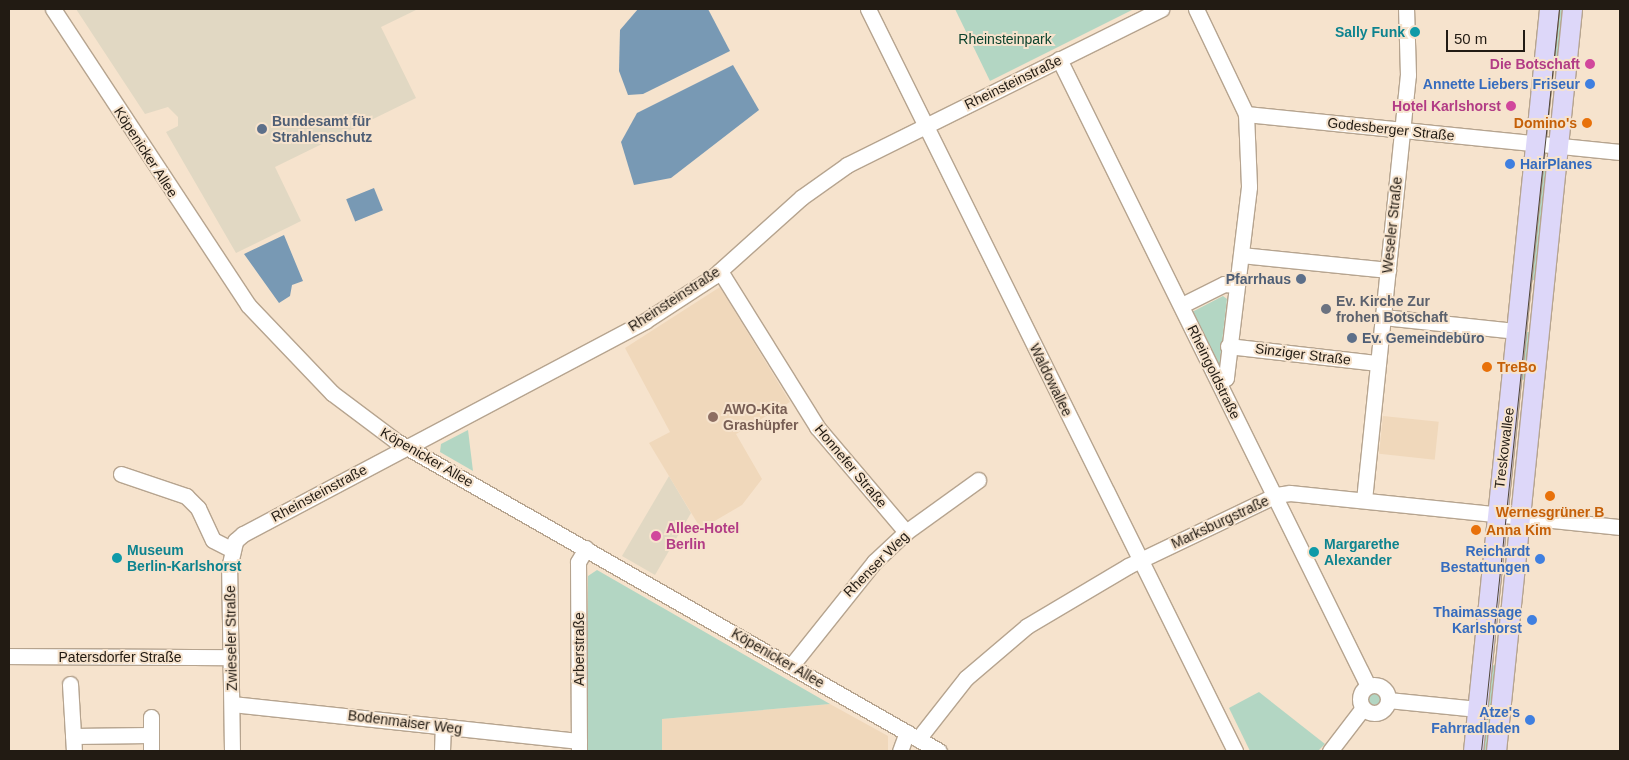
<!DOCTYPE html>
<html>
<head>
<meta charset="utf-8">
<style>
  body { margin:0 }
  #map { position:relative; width:1629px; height:760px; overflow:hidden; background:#f6e3cd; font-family:Arial,sans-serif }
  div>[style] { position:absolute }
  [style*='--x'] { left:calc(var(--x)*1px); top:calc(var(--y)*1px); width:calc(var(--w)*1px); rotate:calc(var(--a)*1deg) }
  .commercial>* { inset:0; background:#e1d8c3 }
  .built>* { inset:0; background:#f0d8bb; transform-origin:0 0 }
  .green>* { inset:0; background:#b3d6c3; transform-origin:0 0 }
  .round { border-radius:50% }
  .water>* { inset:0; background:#7899b4; transform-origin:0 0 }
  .roads { filter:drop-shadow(1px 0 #b6a48f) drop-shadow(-1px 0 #b6a48f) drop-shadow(0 1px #b6a48f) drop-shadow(0 -1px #b6a48f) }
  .minor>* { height:15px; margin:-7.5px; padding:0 7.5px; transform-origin:7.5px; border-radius:7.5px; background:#fff }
  .minor>.ring { margin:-7.5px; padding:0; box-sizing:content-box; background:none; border:15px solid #fff; border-radius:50% }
  .major>* { height:19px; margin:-9.5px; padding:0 9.5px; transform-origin:9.5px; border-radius:9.5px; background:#ddd7f9 }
  .tram>* { height:1px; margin:-0.5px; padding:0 0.5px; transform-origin:0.5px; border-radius:0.5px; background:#4e4439 }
  .dots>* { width:14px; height:14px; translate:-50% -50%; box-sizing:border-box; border:2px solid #f6e3cd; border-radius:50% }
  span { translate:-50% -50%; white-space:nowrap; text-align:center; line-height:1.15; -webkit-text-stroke:4px #f6e3cd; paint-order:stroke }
  .culture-label { font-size:14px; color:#0d838f; font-weight:700 }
  .right { translate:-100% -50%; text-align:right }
  .left { translate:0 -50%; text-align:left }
  .park-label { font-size:14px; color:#0a422d }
  .hotel-label { font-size:14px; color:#b23c85; font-weight:700 }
  .street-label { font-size:14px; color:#221b13 }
  .shop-label { font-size:14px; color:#366cbe; font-weight:700 }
  .service-label { font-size:14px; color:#4e5e75; font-weight:700 }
  .food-label { font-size:14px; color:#c56008; font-weight:700 }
  .worship-label { font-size:14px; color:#5b616d; font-weight:700 }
  .education-label { font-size:14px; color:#785e54; font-weight:700 }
  .frame { position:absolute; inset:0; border:10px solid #221b13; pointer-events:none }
  .scale { position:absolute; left:1446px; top:30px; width:79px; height:22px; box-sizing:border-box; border:2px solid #221b13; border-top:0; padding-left:6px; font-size:15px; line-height:18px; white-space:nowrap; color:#221b13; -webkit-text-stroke:4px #f6e3cd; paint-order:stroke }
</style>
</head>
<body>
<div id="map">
  <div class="commercial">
    <i style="clip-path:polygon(76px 9px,418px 9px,381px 27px,416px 98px,275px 167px,301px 221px,236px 253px,166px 132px,178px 126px,178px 117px,168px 107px,145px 114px)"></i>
    <i style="clip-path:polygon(669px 476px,691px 513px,655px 575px,622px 556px)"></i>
  </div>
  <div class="built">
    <i style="clip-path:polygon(720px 287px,790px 402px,736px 434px,762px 479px,742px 505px,701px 529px,649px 443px,670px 432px,625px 348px)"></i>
    <i style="left:1383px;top:416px;width:56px;height:38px;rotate:6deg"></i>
    <i style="clip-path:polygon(830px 704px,888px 736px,888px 751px,662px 751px,662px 719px)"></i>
  </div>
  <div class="green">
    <i style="clip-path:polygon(955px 9px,1134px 9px,990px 81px)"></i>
    <i style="left:1556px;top:9px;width:9px;height:115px"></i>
    <i style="clip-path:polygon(1542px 167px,1551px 167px,1539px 280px,1531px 280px,1526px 332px,1531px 332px,1517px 486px,1525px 380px,1519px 379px)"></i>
    <i style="clip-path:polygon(1223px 296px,1227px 299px,1219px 368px,1192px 312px)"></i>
    <i style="clip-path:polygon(468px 430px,473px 471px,440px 452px,441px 444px)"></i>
    <i style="clip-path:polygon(1501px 543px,1505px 543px,1492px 665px,1498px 666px,1489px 751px,1479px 751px)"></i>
    <i style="clip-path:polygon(597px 570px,830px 704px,662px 719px,662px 751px,588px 751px,588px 576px)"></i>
    <i class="round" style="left:1367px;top:691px;width:14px;height:14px"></i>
    <i style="clip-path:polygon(1259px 692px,1325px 744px,1318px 751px,1250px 751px,1229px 708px)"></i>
  </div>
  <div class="water">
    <i style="clip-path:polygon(638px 9px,708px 9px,730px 51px,643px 94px,628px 95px,619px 71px,620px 30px)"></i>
    <i style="clip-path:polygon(733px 65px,759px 110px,671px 178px,634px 185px,621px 142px,637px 113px)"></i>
    <i style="left:374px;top:188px;width:24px;height:30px;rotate:68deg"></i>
    <i style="clip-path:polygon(284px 235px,303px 281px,292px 285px,290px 296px,279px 303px,244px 254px)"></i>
  </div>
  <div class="roads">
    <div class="minor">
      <i style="--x:53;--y:9;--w:354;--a:56.6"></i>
      <i style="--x:248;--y:305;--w:122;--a:46.3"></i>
      <i style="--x:332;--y:393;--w:80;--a:36.9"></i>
      <i style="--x:396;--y:441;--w:625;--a:29.72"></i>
      <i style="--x:868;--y:9;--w:828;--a:63.68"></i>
      <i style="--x:1196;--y:9;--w:116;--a:64.5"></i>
      <i style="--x:1246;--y:114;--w:73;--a:87.6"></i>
      <i style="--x:1249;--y:187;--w:192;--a:96.9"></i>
      <i style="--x:1226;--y:378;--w:8;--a:157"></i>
      <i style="--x:1059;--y:59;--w:699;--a:63.76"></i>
      <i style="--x:1246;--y:114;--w:376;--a:5.8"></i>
      <i style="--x:1241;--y:255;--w:148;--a:5.8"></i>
      <i style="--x:720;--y:271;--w:184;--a:58.1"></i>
      <i style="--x:817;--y:427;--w:138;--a:49.7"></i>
      <i style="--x:1182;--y:305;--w:47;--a:-26.6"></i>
      <i style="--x:1224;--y:284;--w:11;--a:5"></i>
      <i style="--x:1383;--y:317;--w:135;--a:6"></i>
      <i style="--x:1228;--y:346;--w:151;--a:6.5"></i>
      <i style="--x:121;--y:474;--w:69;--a:18.7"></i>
      <i style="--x:186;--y:496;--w:17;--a:45"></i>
      <i style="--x:198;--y:508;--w:35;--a:65"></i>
      <i style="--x:213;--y:540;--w:22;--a:27"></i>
      <i style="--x:1364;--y:500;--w:427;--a:-84.1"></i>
      <i style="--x:1408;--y:75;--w:66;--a:-91.7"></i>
      <i style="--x:9;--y:656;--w:222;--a:0.3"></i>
      <i style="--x:791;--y:666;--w:133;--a:-51.4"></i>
      <i style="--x:874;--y:562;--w:44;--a:-43.2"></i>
      <i style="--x:906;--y:532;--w:89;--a:-35.8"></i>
      <i style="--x:70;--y:684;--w:67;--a:86.6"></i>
      <i class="ring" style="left:1360px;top:685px;width:13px;height:13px"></i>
      <i style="--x:1388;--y:700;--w:90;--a:5.7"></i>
      <i style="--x:232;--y:704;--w:349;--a:6.1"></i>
      <i style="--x:151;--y:717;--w:34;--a:90"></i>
      <i style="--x:73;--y:736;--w:77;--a:-0.7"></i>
      <i style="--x:918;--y:739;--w:78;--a:-51.8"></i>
      <i style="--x:966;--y:678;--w:80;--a:-40.4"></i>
      <i style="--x:1027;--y:626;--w:117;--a:-30.7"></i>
      <i style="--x:1128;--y:566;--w:164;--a:-25.6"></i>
      <i style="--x:1276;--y:495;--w:14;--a:-8"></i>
      <i style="--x:1290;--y:493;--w:332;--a:5.9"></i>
      <i style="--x:579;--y:750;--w:188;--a:-90.3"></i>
      <i style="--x:578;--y:562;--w:16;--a:-60"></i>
      <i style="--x:232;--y:751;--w:183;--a:-90.9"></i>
      <i style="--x:229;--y:568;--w:28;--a:-77"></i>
      <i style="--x:235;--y:541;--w:11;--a:-41"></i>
      <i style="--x:243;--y:534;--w:455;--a:-27.9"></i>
      <i style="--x:645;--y:321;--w:82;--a:-33.1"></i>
      <i style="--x:714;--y:276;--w:118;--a:-41.9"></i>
      <i style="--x:802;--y:197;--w:55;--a:-35.4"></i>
      <i style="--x:847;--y:165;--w:351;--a:-26.4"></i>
      <i style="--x:442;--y:751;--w:25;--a:-88"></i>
      <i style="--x:900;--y:751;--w:20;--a:-70"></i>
      <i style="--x:1330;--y:751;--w:54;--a:-52.5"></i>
    </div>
    <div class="major">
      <i style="--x:1473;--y:751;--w:746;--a:-84.15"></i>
      <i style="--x:1496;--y:751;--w:746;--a:-84.15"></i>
    </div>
  </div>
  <div class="tram">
    <i style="--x:1481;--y:751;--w:746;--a:-84"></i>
  </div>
  <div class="dots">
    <i style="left:1415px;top:32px;background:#0f9aa8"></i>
    <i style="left:1590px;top:64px;background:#d1479c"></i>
    <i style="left:1590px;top:84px;background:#3f7fe0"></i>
    <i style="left:1511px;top:106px;background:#d1479c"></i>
    <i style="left:1587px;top:123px;background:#e8710a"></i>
    <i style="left:262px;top:129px;background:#5c6f8a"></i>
    <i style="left:1510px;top:164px;background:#3f7fe0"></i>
    <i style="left:1301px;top:279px;background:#5c6f8a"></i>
    <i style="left:1326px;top:309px;background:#6b7280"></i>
    <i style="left:1352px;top:338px;background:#5c6f8a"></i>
    <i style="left:1487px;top:367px;background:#e8710a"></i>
    <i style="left:713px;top:417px;background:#8d6e63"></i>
    <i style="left:1550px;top:496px;background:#e8710a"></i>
    <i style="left:1476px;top:530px;background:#e8710a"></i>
    <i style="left:656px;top:536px;background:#d1479c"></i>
    <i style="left:1314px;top:552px;background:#0f9aa8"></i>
    <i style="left:117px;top:558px;background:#0f9aa8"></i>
    <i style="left:1540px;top:559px;background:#3f7fe0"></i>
    <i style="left:1532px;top:620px;background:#3f7fe0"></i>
    <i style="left:1530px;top:720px;background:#3f7fe0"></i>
  </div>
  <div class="culture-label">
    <span class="right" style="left:1405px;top:32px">Sally Funk</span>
    <span class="left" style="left:1324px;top:552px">Margarethe<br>Alexander</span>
    <span class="left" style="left:127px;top:558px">Museum<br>Berlin-Karlshorst</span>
  </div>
  <div class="park-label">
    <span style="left:1005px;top:39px">Rheinsteinpark</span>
  </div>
  <div class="hotel-label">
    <span class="right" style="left:1580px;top:64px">Die Botschaft</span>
    <span class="right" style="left:1501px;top:106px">Hotel Karlshorst</span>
    <span class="left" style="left:666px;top:536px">Allee-Hotel<br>Berlin</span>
  </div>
  <div class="street-label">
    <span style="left:1013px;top:82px;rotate:-26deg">Rheinsteinstraße</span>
    <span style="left:1391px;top:129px;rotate:6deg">Godesberger Straße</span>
    <span style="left:146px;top:152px;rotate:57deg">Köpenicker Allee</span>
    <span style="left:1392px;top:225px;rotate:-84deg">Weseler Straße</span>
    <span style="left:674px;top:299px;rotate:-33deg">Rheinsteinstraße</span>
    <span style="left:1303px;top:354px;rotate:7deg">Sinziger Straße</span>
    <span style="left:1214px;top:372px;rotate:64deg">Rheingoldstraße</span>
    <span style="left:1051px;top:380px;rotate:64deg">Waldowallee</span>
    <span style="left:1504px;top:448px;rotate:-83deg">Treskowallee</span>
    <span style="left:427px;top:457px;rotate:30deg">Köpenicker Allee</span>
    <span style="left:851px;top:466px;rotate:50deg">Honnefer Straße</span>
    <span style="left:319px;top:493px;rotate:-28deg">Rheinsteinstraße</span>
    <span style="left:1220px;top:522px;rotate:-25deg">Marksburgstraße</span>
    <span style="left:876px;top:564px;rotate:-45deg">Rhenser Weg</span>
    <span style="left:231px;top:638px;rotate:-91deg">Zwieseler Straße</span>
    <span style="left:579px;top:649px;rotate:-90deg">Arberstraße</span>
    <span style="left:120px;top:657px">Patersdorfer Straße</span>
    <span style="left:778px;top:658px;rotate:30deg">Köpenicker Allee</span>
    <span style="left:405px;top:722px;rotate:7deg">Bodenmaiser Weg</span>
  </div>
  <div class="shop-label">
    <span class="right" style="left:1580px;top:84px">Annette Liebers Friseur</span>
    <span class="left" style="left:1520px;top:164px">HairPlanes</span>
    <span class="right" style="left:1530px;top:559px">Reichardt<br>Bestattungen</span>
    <span class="right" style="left:1522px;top:620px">Thaimassage<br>Karlshorst</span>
    <span class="right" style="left:1520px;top:720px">Atze's<br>Fahrradladen</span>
  </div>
  <div class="service-label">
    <span class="left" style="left:272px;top:129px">Bundesamt für<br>Strahlenschutz</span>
    <span class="right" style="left:1291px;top:279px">Pfarrhaus</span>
    <span class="left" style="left:1362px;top:338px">Ev. Gemeindebüro</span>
  </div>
  <div class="food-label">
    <span class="right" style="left:1577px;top:123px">Domino's</span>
    <span class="left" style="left:1497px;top:367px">TreBo</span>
    <span style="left:1550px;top:512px">Wernesgrüner B</span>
    <span class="left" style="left:1486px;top:530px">Anna Kim</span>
  </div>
  <div class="worship-label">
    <span class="left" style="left:1336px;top:309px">Ev. Kirche Zur<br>frohen Botschaft</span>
  </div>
  <div class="education-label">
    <span class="left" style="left:723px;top:417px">AWO-Kita<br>Grashüpfer</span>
  </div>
  <div class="frame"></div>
  <div class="scale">50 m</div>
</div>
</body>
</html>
